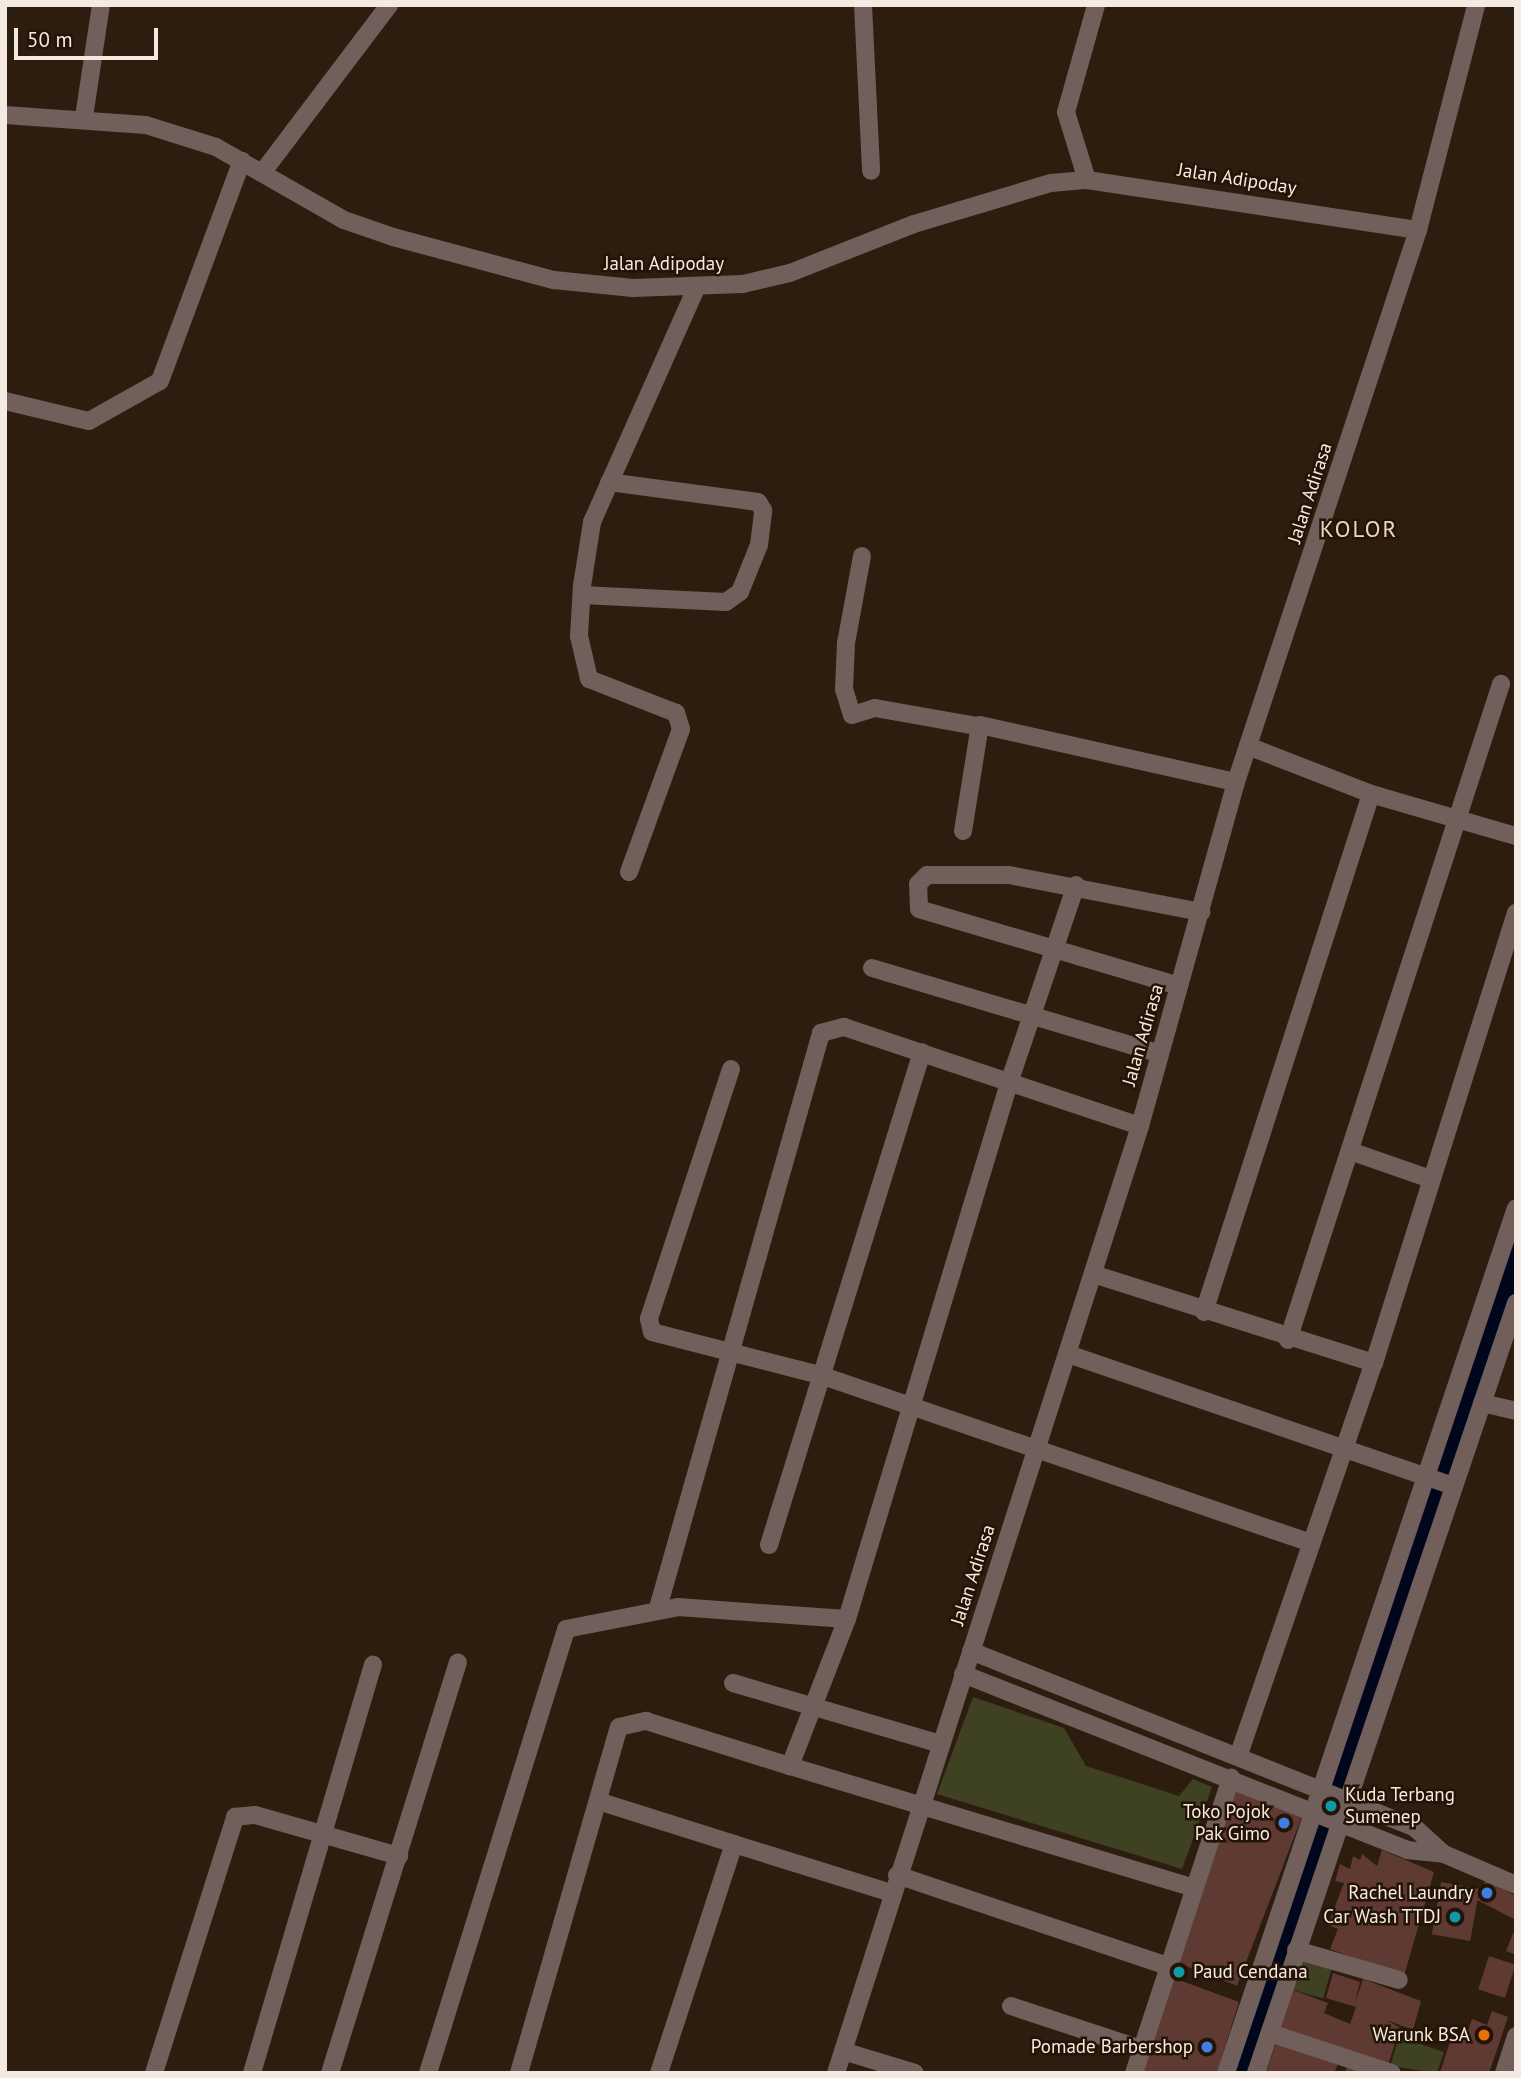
<!DOCTYPE html>
<html>
<head>
<meta charset="utf-8">
<style>
  body { margin:0 }
  #map { position:relative; width:1521px; height:2078px; overflow:hidden; background:#2d1d0f; font-family:"PT Sans",sans-serif }
  div>[style] { position:absolute }
  [style*='--x'] { left:calc(var(--x)*1px); top:calc(var(--y)*1px); width:calc(var(--w)*1px); rotate:calc(var(--a)*1deg) }
  .green>* { inset:0; background:#3f4222; transform-origin:0 0 }
  .river>* { height:35px; margin:-17.5px; padding:0 17.5px; transform-origin:17.5px; border-radius:17.5px; background:#00061c }
  .building>* { inset:0; background:#5f3a33; transform-origin:0 0 }
  .minor>* { height:18px; margin:-9px; padding:0 9px; transform-origin:9px; border-radius:9px; background:#705f5a }
  .dots>* { width:19px; height:19px; translate:-50% -50%; box-sizing:border-box; border:4px solid #231406; border-radius:50% }
  span { translate:-50% -50%; white-space:nowrap; text-align:center; line-height:1.15; -webkit-text-stroke:5px #231406; paint-order:stroke }
  .street-label { font-size:19px; color:#f5eae1 }
  .poi-label { font-size:19px; color:#f5eae1 }
  .left { translate:0 -50%; text-align:left }
  .right { translate:-100% -50%; text-align:right }
  .quarter-label { font-size:23px; color:#ebd6c4; letter-spacing:2px }
  .frame { position:absolute; inset:0; border:7px solid #f5eae1; pointer-events:none }
  .scale { position:absolute; left:14px; top:28px; width:144px; height:32px; box-sizing:border-box; border:4px solid #f5eae1; border-top:0; padding-left:9px; font-size:21px; line-height:24px; white-space:nowrap; color:#f5eae1; -webkit-text-stroke:5px #231406; paint-order:stroke }
</style>
</head>
<body>
<div id="map">
  <div class="green">
    <i style="clip-path:polygon(973px 1697px,1064px 1728px,1086px 1766px,1179px 1796px,1193px 1779px,1212px 1787px,1182px 1869px,937px 1794px)"></i>
    <i style="left:1302px;top:1956px;width:32px;height:35px;rotate:16deg"></i>
    <i style="clip-path:polygon(1399px 2037px,1444px 2052px,1437px 2073px,1390px 2066px)"></i>
  </div>
  <div class="river">
    <i style="--x:1337;--y:1784;--w:561;--a:-71.4"></i>
    <i style="--x:1243;--y:2073;--w:258;--a:-72.4"></i>
  </div>
  <div class="building">
    <i style="left:1235px;top:1790px;width:72px;height:182px;rotate:21deg"></i>
    <i style="clip-path:polygon(1382px 1850px,1434px 1872px,1404px 1976px,1330px 1949px,1338px 1929px,1328px 1925px,1344px 1883px,1335px 1881px,1340px 1864px,1350px 1869px,1353px 1856px,1360px 1860px,1362px 1854px,1377px 1866px)"></i>
    <i style="clip-path:polygon(1486px 1880px,1516px 1896px,1516px 1920px,1477px 1900px)"></i>
    <i style="left:1441px;top:1882px;width:39px;height:53px;rotate:10deg"></i>
    <i style="clip-path:polygon(1516px 1926px,1516px 1955px,1506px 1951px)"></i>
    <i style="left:1489px;top:1956px;width:28px;height:35px;rotate:18deg"></i>
    <i style="left:1175px;top:1965px;width:13px;height:9px;rotate:23deg"></i>
    <i style="clip-path:polygon(1333px 1973px,1360px 1982px,1355px 2003px,1363px 1979px,1421px 2001px,1413px 2030px,1387px 2020px,1400px 2028px,1388px 2065px,1276px 2028px,1290px 1989px,1328px 2003px,1324px 2013px,1350px 2024px,1356px 2007px,1326px 1998px)"></i>
    <i style="clip-path:polygon(1171px 1977px,1239px 2002px,1217px 2073px,1139px 2073px)"></i>
    <i style="clip-path:polygon(1492px 2011px,1508px 2017px,1489px 2073px,1440px 2072px,1452px 2036px,1465px 2040px,1472px 2019px,1487px 2025px)"></i>
    <i style="clip-path:polygon(1277px 2040px,1339px 2062px,1334px 2073px,1266px 2073px)"></i>
    <i style="clip-path:polygon(1348px 2062px,1382px 2072px,1345px 2073px)"></i>
  </div>
  <div class="minor">
    <i style="--x:863;--y:5;--w:166;--a:87.2"></i>
    <i style="--x:5;--y:115;--w:141;--a:4.1"></i>
    <i style="--x:146;--y:125;--w:73;--a:17.4"></i>
    <i style="--x:216;--y:147;--w:147;--a:29.7"></i>
    <i style="--x:344;--y:220;--w:52;--a:19.1"></i>
    <i style="--x:393;--y:237;--w:167;--a:15"></i>
    <i style="--x:554;--y:280;--w:79;--a:5.8"></i>
    <i style="--x:633;--y:288;--w:110;--a:-2.1"></i>
    <i style="--x:743;--y:284;--w:48;--a:-13.2"></i>
    <i style="--x:790;--y:273;--w:133;--a:-21.6"></i>
    <i style="--x:914;--y:224;--w:143;--a:-16.7"></i>
    <i style="--x:1051;--y:183;--w:36;--a:-5"></i>
    <i style="--x:1087;--y:180;--w:335;--a:8.6"></i>
    <i style="--x:84;--y:117;--w:113;--a:-81.4"></i>
    <i style="--x:262;--y:173;--w:211;--a:-52.9"></i>
    <i style="--x:1087;--y:180;--w:71;--a:-107.2"></i>
    <i style="--x:1066;--y:112;--w:111;--a:-74.3"></i>
    <i style="--x:5;--y:401;--w:86;--a:13.4"></i>
    <i style="--x:89;--y:421;--w:81;--a:-29.4"></i>
    <i style="--x:160;--y:381;--w:235;--a:-69.6"></i>
    <i style="--x:862;--y:556;--w:88;--a:100.4"></i>
    <i style="--x:846;--y:643;--w:46;--a:92.5"></i>
    <i style="--x:844;--y:689;--w:27;--a:73"></i>
    <i style="--x:852;--y:715;--w:24;--a:-17"></i>
    <i style="--x:875;--y:708;--w:104;--a:10"></i>
    <i style="--x:582;--y:595;--w:144;--a:2.8"></i>
    <i style="--x:726;--y:602;--w:17;--a:-36"></i>
    <i style="--x:740;--y:592;--w:51;--a:-68"></i>
    <i style="--x:759;--y:545;--w:35;--a:-83"></i>
    <i style="--x:763;--y:510;--w:9;--a:-122"></i>
    <i style="--x:758;--y:502;--w:150;--a:-172.4"></i>
    <i style="--x:1248;--y:746;--w:132;--a:21.3"></i>
    <i style="--x:1371;--y:794;--w:151;--a:16.2"></i>
    <i style="--x:963;--y:831;--w:107;--a:-80.9"></i>
    <i style="--x:980;--y:725;--w:262;--a:12.6"></i>
    <i style="--x:629;--y:872;--w:152;--a:-70"></i>
    <i style="--x:681;--y:729;--w:17;--a:-107"></i>
    <i style="--x:676;--y:713;--w:93;--a:-158.7"></i>
    <i style="--x:589;--y:679;--w:44;--a:-103.1"></i>
    <i style="--x:579;--y:636;--w:50;--a:-86.6"></i>
    <i style="--x:582;--y:586;--w:65;--a:-81.1"></i>
    <i style="--x:592;--y:522;--w:256;--a:-66"></i>
    <i style="--x:1076;--y:885;--w:209;--a:108.7"></i>
    <i style="--x:1009;--y:1083;--w:560;--a:106.82"></i>
    <i style="--x:847;--y:1619;--w:158;--a:111.2"></i>
    <i style="--x:790;--y:1766;--w:421;--a:16.8"></i>
    <i style="--x:872;--y:968;--w:298;--a:16.6"></i>
    <i style="--x:1179;--y:986;--w:271;--a:-163.5"></i>
    <i style="--x:919;--y:909;--w:25;--a:-92"></i>
    <i style="--x:918;--y:884;--w:13;--a:-45"></i>
    <i style="--x:927;--y:875;--w:82;--a:0"></i>
    <i style="--x:1009;--y:875;--w:196;--a:10.9"></i>
    <i style="--x:731;--y:1069;--w:263;--a:108.2"></i>
    <i style="--x:649;--y:1319;--w:13;--a:77"></i>
    <i style="--x:652;--y:1332;--w:177;--a:14.4"></i>
    <i style="--x:823;--y:1376;--w:516;--a:18.89"></i>
    <i style="--x:1350;--y:1151;--w:86;--a:19.1"></i>
    <i style="--x:1093;--y:1274;--w:295;--a:17.6"></i>
    <i style="--x:1204;--y:1312;--w:544;--a:-72.13"></i>
    <i style="--x:1288;--y:1340;--w:690;--a:-72.01"></i>
    <i style="--x:1068;--y:1354;--w:405;--a:18.9"></i>
    <i style="--x:1482;--y:1403;--w:35;--a:13"></i>
    <i style="--x:769;--y:1545;--w:516;--a:-72.76"></i>
    <i style="--x:658;--y:1608;--w:598;--a:-74.17"></i>
    <i style="--x:821;--y:1033;--w:24;--a:-15"></i>
    <i style="--x:844;--y:1027;--w:312;--a:18.5"></i>
    <i style="--x:971;--y:1651;--w:478;--a:21.7"></i>
    <i style="--x:1415;--y:1828;--w:39;--a:42"></i>
    <i style="--x:1444;--y:1854;--w:78;--a:23.3"></i>
    <i style="--x:963;--y:1674;--w:478;--a:21.6"></i>
    <i style="--x:1407;--y:1850;--w:37;--a:6"></i>
    <i style="--x:733;--y:1683;--w:216;--a:16.4"></i>
    <i style="--x:1239;--y:1754;--w:414;--a:-71"></i>
    <i style="--x:1374;--y:1363;--w:472;--a:-72.5"></i>
    <i style="--x:598;--y:1801;--w:143;--a:17.5"></i>
    <i style="--x:897;--y:1875;--w:285;--a:18.6"></i>
    <i style="--x:1296;--y:1950;--w:107;--a:16.2"></i>
    <i style="--x:1011;--y:2006;--w:137;--a:18.3"></i>
    <i style="--x:1270;--y:2033;--w:128;--a:18.2"></i>
    <i style="--x:843;--y:2051;--w:75;--a:17"></i>
    <i style="--x:154;--y:2073;--w:269;--a:-72.4"></i>
    <i style="--x:235;--y:1817;--w:20;--a:-6"></i>
    <i style="--x:255;--y:1815;--w:150;--a:15.9"></i>
    <i style="--x:252;--y:2073;--w:426;--a:-73.5"></i>
    <i style="--x:330;--y:2073;--w:430;--a:-72.7"></i>
    <i style="--x:428;--y:2073;--w:465;--a:-72.7"></i>
    <i style="--x:566;--y:1629;--w:114;--a:-11.1"></i>
    <i style="--x:678;--y:1607;--w:169;--a:4.1"></i>
    <i style="--x:519;--y:2073;--w:360;--a:-73.9"></i>
    <i style="--x:619;--y:1727;--w:28;--a:-13"></i>
    <i style="--x:646;--y:1721;--w:151;--a:17.4"></i>
    <i style="--x:659;--y:2073;--w:241;--a:-71.9"></i>
    <i style="--x:734;--y:1844;--w:164;--a:17.3"></i>
    <i style="--x:836;--y:2073;--w:995;--a:-72.2"></i>
    <i style="--x:1140;--y:1126;--w:357;--a:-74.4"></i>
    <i style="--x:1236;--y:782;--w:581;--a:-71.75"></i>
    <i style="--x:1418;--y:230;--w:232;--a:-75.5"></i>
    <i style="--x:1134;--y:2073;--w:311;--a:-71.8"></i>
    <i style="--x:1226;--y:2073;--w:912;--a:-71.47"></i>
    <i style="--x:1256;--y:2073;--w:813;--a:-71.34"></i>
    <i style="--x:1504;--y:2073;--w:39;--a:-72"></i>
  </div>
  <div class="dots">
    <i style="left:1331px;top:1806px;background:#0f9aa8"></i>
    <i style="left:1284px;top:1823px;background:#3f7fe0"></i>
    <i style="left:1487px;top:1893px;background:#3f7fe0"></i>
    <i style="left:1455px;top:1917px;background:#0f9aa8"></i>
    <i style="left:1179px;top:1972px;background:#0f9aa8"></i>
    <i style="left:1484px;top:2035px;background:#e8710a"></i>
    <i style="left:1207px;top:2047px;background:#3f7fe0"></i>
  </div>
  <div class="street-label">
    <span style="left:1237px;top:179px;rotate:9deg">Jalan Adipoday</span>
    <span style="left:664px;top:264px">Jalan Adipoday</span>
    <span style="left:1310px;top:493px;rotate:-72deg">Jalan Adirasa</span>
    <span style="left:1143px;top:1035px;rotate:-74deg">Jalan Adirasa</span>
    <span style="left:973px;top:1575px;rotate:-72deg">Jalan Adirasa</span>
  </div>
  <div class="poi-label">
    <span class="left" style="left:1345px;top:1806px">Kuda Terbang<br>Sumenep</span>
    <span class="right" style="left:1270px;top:1823px">Toko Pojok<br>Pak Gimo</span>
    <span class="right" style="left:1473px;top:1893px">Rachel Laundry</span>
    <span class="right" style="left:1441px;top:1917px">Car Wash TTDJ</span>
    <span class="left" style="left:1193px;top:1972px">Paud Cendana</span>
    <span class="right" style="left:1470px;top:2035px">Warunk BSA</span>
    <span class="right" style="left:1193px;top:2047px">Pomade Barbershop</span>
  </div>
  <div class="quarter-label">
    <span style="left:1359px;top:529px">KOLOR</span>
  </div>
  <div class="frame"></div>
  <div class="scale">50 m</div>
</div>
</body>
</html>
